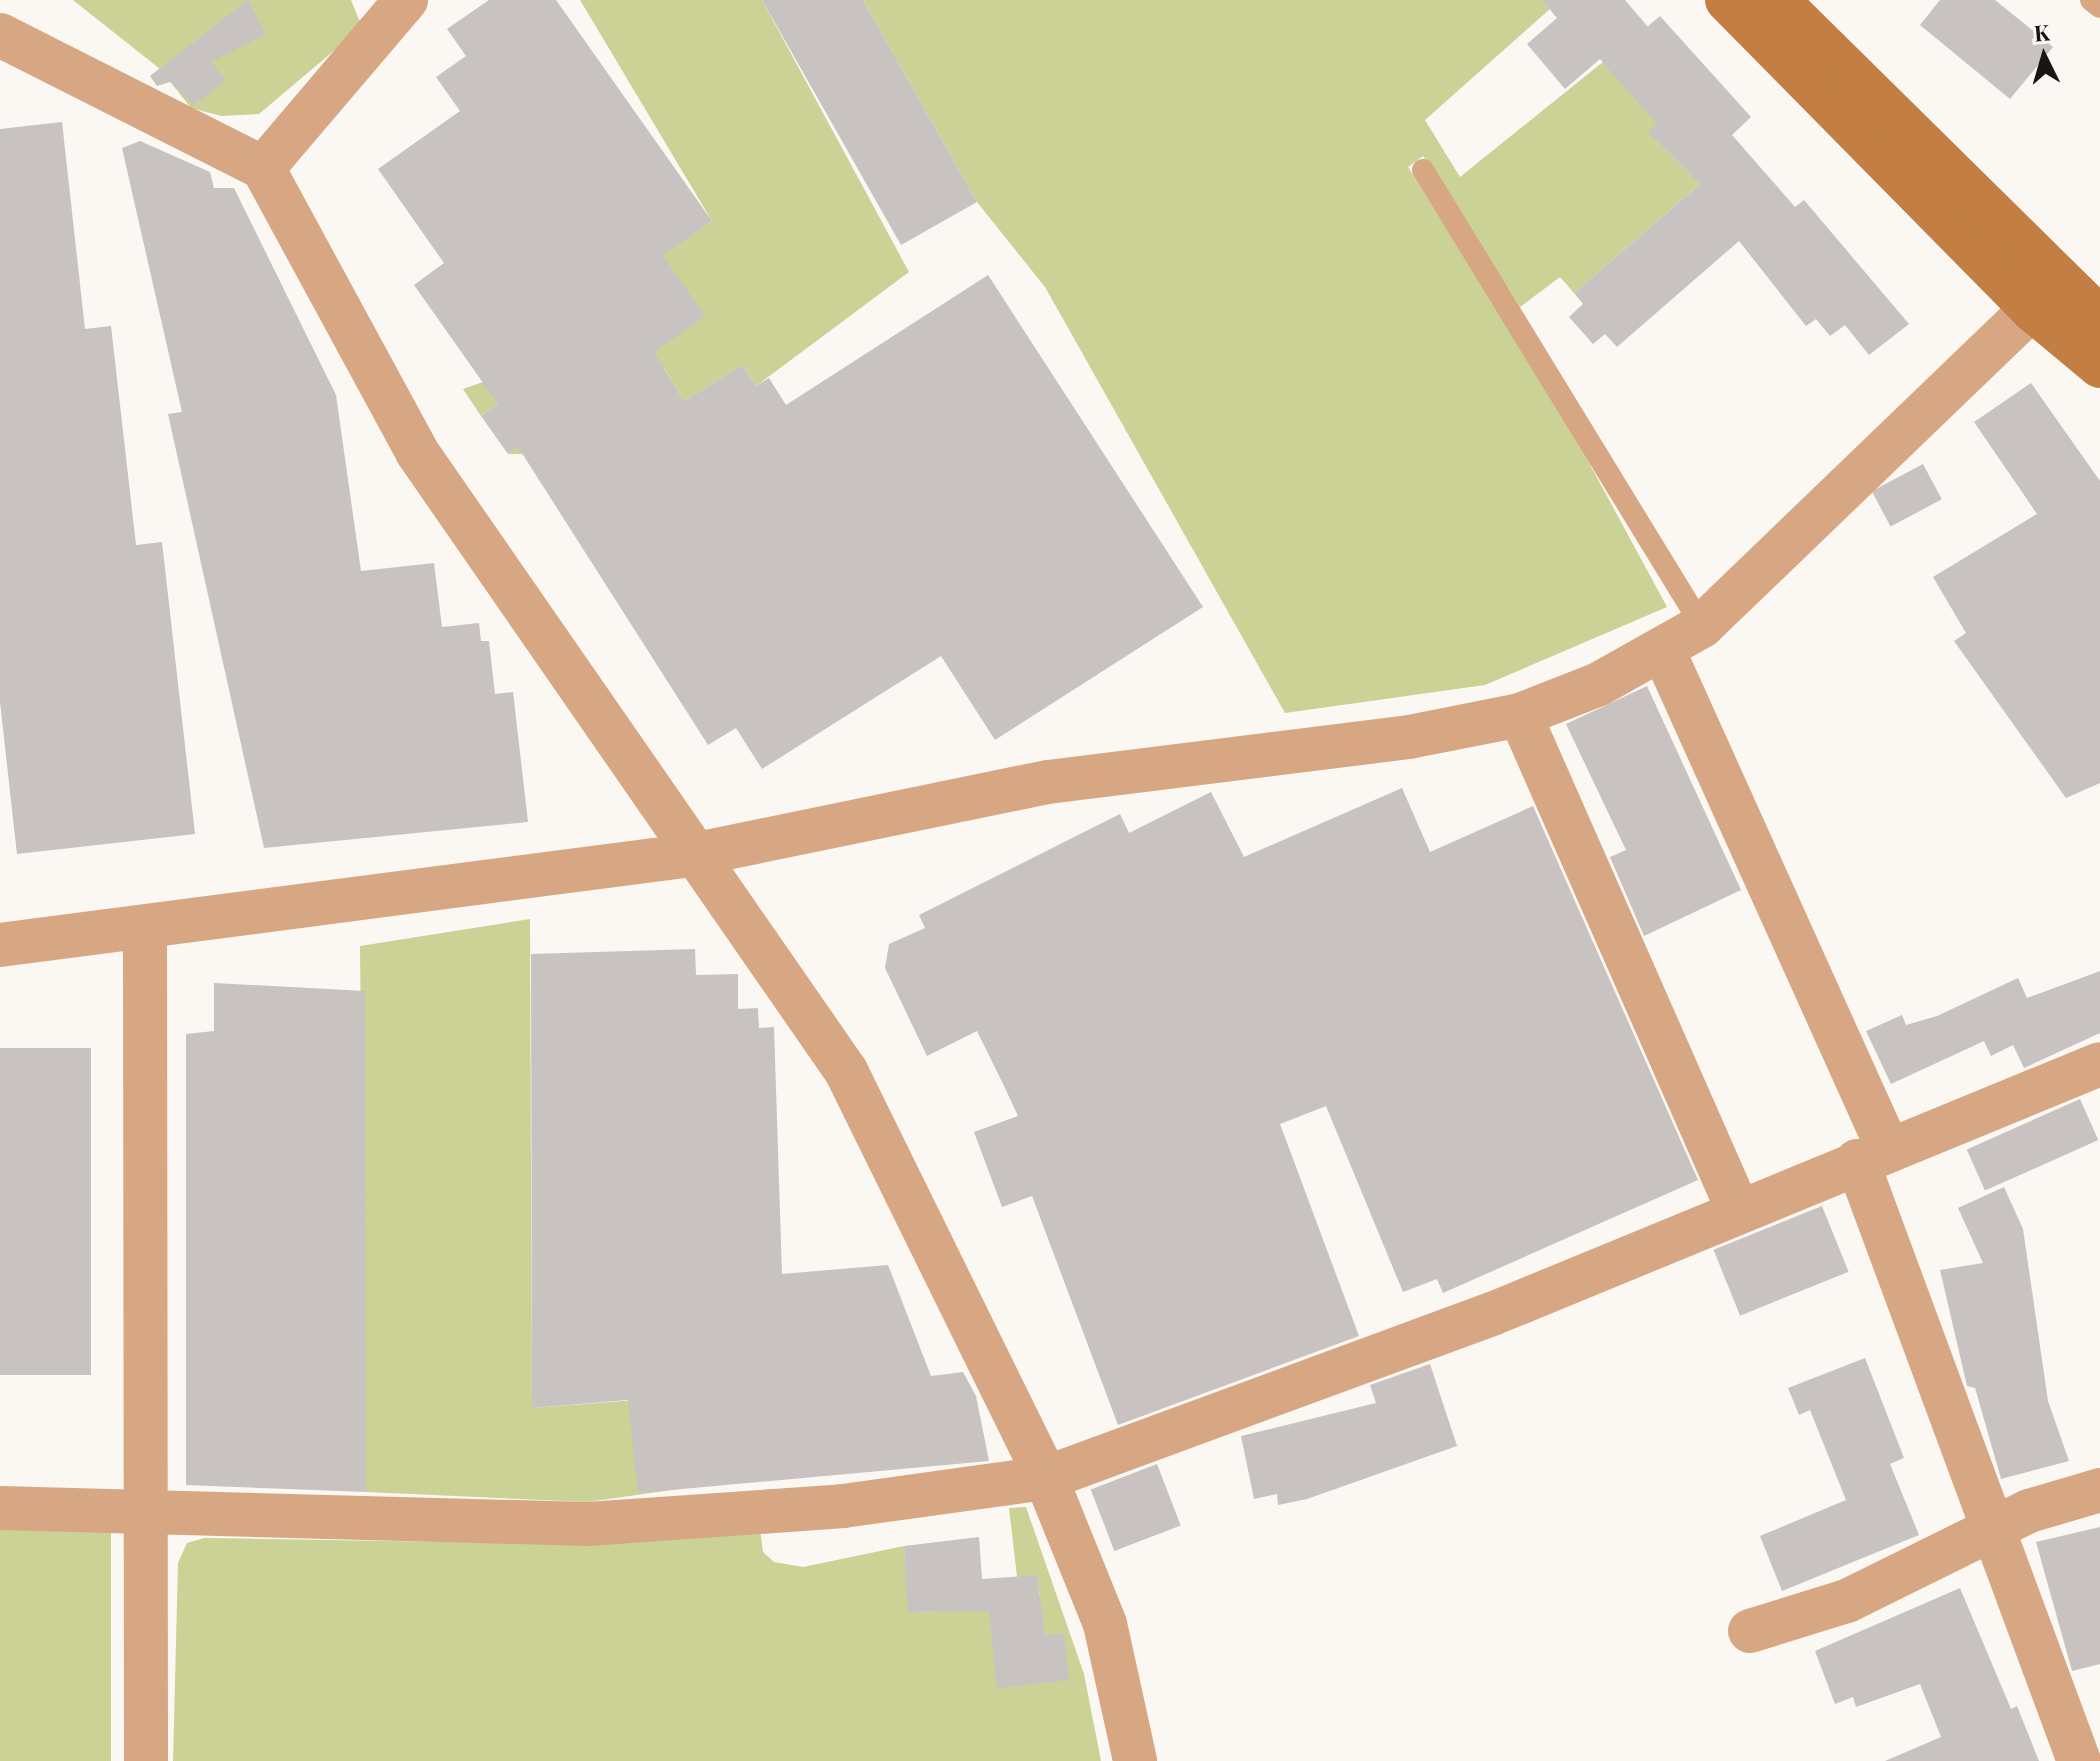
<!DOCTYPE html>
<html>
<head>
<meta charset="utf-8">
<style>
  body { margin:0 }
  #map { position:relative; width:2100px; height:1761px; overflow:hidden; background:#fbf7f3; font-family:"Playfair Display",serif }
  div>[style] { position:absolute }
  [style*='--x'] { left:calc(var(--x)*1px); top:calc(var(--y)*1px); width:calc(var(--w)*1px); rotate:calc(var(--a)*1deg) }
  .green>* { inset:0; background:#cbd296; transform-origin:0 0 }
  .building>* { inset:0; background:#c8c2c0; transform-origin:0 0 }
  .lane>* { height:22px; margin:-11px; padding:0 11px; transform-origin:11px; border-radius:11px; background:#d6a782 }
  .street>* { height:44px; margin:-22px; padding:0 22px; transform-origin:22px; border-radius:22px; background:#d6a782 }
  .secondary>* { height:44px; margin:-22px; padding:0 22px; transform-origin:22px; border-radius:22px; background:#c27e43 }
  span { translate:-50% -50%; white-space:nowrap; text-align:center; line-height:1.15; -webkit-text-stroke:6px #fbf7f3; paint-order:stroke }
  .north { position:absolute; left:2004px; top:16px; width:80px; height:80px; -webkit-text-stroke:6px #fbf7f3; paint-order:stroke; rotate:355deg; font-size:22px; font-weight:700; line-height:32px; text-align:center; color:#171614 }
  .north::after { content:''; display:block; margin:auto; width:28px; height:36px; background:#171614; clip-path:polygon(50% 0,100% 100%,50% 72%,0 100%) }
</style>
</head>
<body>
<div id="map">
  <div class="green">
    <i style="clip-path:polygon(73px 0,351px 0,362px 27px,259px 114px,221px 116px,191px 108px,160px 69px)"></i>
    <i style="clip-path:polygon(580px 0,762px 0,909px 272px,756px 386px,742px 365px,684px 401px,664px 368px,523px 454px,508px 454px,704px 316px,677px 278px,481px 416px,463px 389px,483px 382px,712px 221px)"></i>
    <i style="clip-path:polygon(863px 0,1542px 0,1550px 9px,1425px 120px,1460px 177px,1660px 16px,1606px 64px,1708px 74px,1649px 132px,1691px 175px,1721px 147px,1731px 157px,1574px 293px,1560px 277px,1520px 307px,1423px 156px,1408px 167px,1574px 435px,1667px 607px,1485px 685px,1285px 713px,1045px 287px,977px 202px)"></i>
    <i style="clip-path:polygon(530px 919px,532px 1408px,701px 1395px,707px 1485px,587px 1502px,366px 1492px,360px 946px)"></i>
    <i style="clip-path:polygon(1026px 1507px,1084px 1674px,1101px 1761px,173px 1761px,178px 1563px,187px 1543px,204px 1538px,503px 1543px,760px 1528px,763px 1552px,774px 1562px,803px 1567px,904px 1546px,909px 1612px,1020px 1609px,1040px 1597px,1037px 1576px,1017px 1577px,1009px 1508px)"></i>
    <i style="left:111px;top:1525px;width:236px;height:111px;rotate:90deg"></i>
  </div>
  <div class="building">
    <i style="clip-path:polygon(248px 0,266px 34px,211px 62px,226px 80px,194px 105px,170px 82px,157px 86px,150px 76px)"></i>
    <i style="clip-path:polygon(489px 0,556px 0,712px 221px,663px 256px,705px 316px,654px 352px,684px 401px,742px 365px,756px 386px,769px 378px,786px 405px,988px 275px,1203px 607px,995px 740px,941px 656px,762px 769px,736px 728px,708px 745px,518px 447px,508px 454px,481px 416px,498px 404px,414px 285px,444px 263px,378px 169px,460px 111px,436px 77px,466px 56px,447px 29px)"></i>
    <i style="clip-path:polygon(762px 0,863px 0,977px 202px,901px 245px)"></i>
    <i style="clip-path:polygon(1542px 0,1625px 0,1648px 27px,1660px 16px,1751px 117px,1732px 135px,1795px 207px,1804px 200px,1909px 324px,1869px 355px,1845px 325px,1830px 336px,1816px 319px,1806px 326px,1739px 241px,1617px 347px,1605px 334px,1593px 344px,1569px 317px,1583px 304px,1574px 293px,1700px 184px,1648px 132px,1657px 124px,1600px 59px,1565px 89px,1527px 44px,1557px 18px)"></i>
    <i style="clip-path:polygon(1940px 0,1995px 0,2053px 47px,2010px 99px,1920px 25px)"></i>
    <i style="clip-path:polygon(62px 122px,85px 329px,111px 326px,136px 545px,162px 542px,195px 834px,17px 854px,0 702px,0 129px)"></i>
    <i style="clip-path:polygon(140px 141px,210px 172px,214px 188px,234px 188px,336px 395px,361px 571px,434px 563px,442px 627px,479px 623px,481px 641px,489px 641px,495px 694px,513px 692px,528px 822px,264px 848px,168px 414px,182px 412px,122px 148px)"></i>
    <i style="clip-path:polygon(2031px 383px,2100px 481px,2100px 783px,2066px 798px,1954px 641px,1966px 633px,1933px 577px,2037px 514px,1974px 422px)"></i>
    <i style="left:1923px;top:464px;width:40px;height:58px;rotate:62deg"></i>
    <i style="clip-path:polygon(1647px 686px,1741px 890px,1644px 936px,1610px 857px,1626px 850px,1566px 724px)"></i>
    <i style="clip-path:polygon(1402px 788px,1430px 852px,1533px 806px,1698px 1180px,1443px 1293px,1437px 1279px,1403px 1292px,1326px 1106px,1280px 1124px,1359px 1336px,1118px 1425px,1032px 1196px,1002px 1207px,974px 1132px,1018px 1116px,1005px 1088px,977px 1031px,927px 1056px,885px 968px,889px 944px,925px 928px,919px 915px,1120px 814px,1129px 833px,1211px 792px,1244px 857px)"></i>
    <i style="clip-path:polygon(695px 949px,696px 975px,738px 974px,738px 1009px,758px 1008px,759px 1028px,774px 1027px,782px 1274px,888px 1265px,931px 1376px,963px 1372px,976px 1396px,989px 1461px,638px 1493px,628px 1400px,532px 1408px,531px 954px)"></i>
    <i style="clip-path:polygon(2100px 971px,2100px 1033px,2024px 1068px,2013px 1045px,1991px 1056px,1984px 1041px,1891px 1084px,1866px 1031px,1902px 1015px,1906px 1025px,1937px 1016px,2018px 978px,2027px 998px)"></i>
    <i style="clip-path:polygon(214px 983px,365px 991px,366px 1492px,186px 1485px,186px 1034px,214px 1031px)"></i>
    <i style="left:0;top:1048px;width:91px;height:327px"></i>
    <i style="left:2080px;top:1099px;width:45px;height:124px;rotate:66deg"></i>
    <i style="clip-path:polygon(2004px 1187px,2023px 1229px,2048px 1401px,2069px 1461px,2001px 1479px,1975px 1388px,1967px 1386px,1940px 1270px,1983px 1263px,1958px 1208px)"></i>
    <i style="left:1822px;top:1206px;width:71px;height:117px;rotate:68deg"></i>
    <i style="clip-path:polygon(1865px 1358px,1904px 1458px,1890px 1464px,1919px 1535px,1782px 1591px,1760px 1536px,1846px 1500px,1810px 1410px,1799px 1415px,1788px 1388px)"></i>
    <i style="clip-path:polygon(1430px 1364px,1457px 1446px,1307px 1499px,1278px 1505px,1277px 1494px,1254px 1499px,1241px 1436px,1376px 1403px,1370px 1385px)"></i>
    <i style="left:1157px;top:1464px;width:66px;height:71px;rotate:69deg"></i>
    <i style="clip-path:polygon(2100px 1527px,2100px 1664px,2072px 1671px,2036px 1542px)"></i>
    <i style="clip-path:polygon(979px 1537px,982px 1579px,1037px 1575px,1045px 1635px,1064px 1633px,1069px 1680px,997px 1688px,989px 1611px,908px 1612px,904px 1546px)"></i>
    <i style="clip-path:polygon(1960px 1588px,2011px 1709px,2017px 1706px,2039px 1761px,1885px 1761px,1941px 1737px,1920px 1684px,1856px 1707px,1853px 1697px,1835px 1704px,1815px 1651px)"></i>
  </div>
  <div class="lane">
    <i style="--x:2091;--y:0;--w:11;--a:38"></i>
    <i style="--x:1423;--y:170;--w:535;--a:58.54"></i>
  </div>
  <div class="street">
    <i style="--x:0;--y:35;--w:295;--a:26.8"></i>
    <i style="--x:263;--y:168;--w:323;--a:61.5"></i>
    <i style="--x:417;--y:452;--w:753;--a:55.28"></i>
    <i style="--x:846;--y:1071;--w:453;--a:63.8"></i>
    <i style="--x:1046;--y:1478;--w:157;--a:68"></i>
    <i style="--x:1105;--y:1624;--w:140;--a:77.6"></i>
    <i style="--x:263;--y:168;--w:221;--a:-49.6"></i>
    <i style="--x:1664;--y:652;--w:547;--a:65.73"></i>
    <i style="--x:1520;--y:715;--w:541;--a:66.23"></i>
    <i style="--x:145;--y:930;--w:831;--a:89.93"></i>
    <i style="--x:0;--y:945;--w:698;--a:-7.41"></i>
    <i style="--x:692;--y:855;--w:363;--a:-11.6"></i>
    <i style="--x:1048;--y:782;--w:364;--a:-7.1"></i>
    <i style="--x:1409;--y:737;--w:113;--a:-11.2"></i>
    <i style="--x:1520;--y:715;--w:85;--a:-21.4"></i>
    <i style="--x:1599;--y:684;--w:118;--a:-29.4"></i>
    <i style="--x:1702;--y:626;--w:494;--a:-43.9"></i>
    <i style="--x:1857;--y:1161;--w:640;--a:69.7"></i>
    <i style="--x:0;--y:1508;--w:588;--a:1.56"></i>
    <i style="--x:588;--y:1524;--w:256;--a:-4"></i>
    <i style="--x:843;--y:1506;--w:205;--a:-7.9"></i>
    <i style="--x:1046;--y:1478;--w:475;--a:-20.2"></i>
    <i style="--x:1492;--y:1314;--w:657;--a:-22.35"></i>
    <i style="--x:1750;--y:1631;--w:102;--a:-17.2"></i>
    <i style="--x:1847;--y:1601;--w:203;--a:-26.3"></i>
    <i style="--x:2029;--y:1511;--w:74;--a:-16.5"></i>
  </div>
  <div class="secondary">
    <i style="--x:1727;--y:0;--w:437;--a:45.4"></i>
    <i style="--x:2034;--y:311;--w:86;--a:39.8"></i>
    <i style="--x:1777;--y:0;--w:454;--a:44.6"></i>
  </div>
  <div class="north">K</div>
</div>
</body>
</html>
